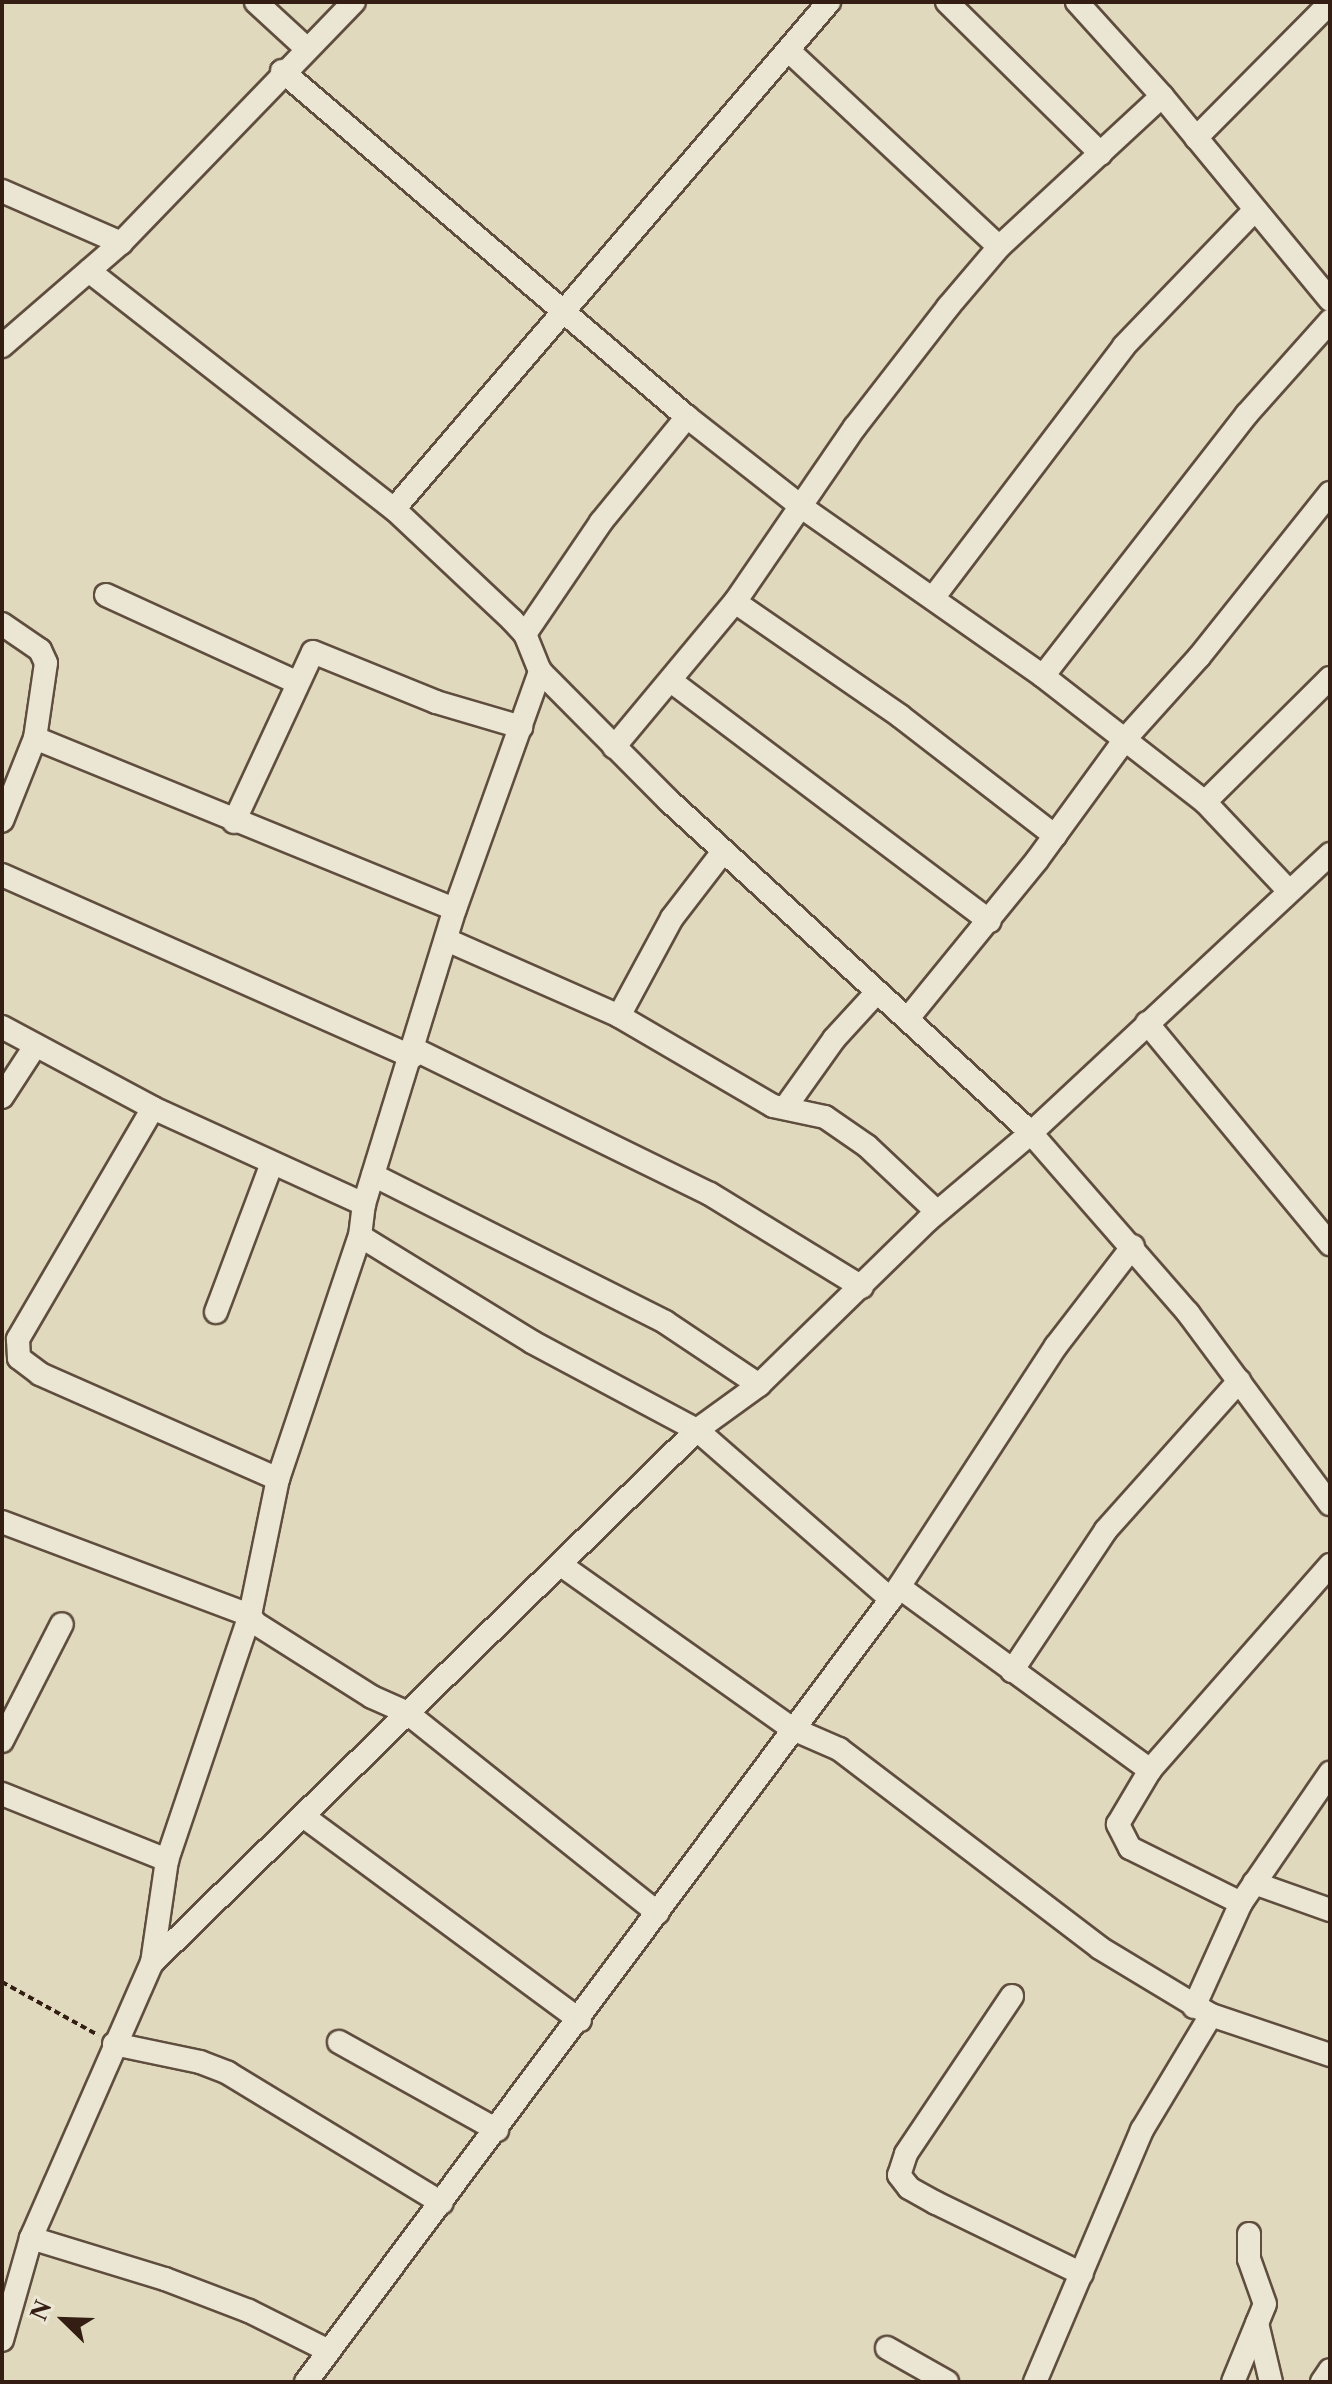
<!DOCTYPE html>
<html>
<head>
<meta charset="utf-8">
<style>
  body { margin:0 }
  #map { position:relative; width:1332px; height:2384px; overflow:hidden; background:#e0d9bd; font-family:"Libre Caslon Text",serif }
  div>[style] { position:absolute }
  [style*='--x'] { left:calc(var(--x)*1px); top:calc(var(--y)*1px); width:calc(var(--w)*1px); rotate:calc(var(--a)*1deg) }
  .path>* { height:4px; margin-top:-2px; transform-origin:0; background:repeating-linear-gradient(90deg,#341e13 0 6px,transparent 0 10px) }
  .roads { filter:drop-shadow(2px 0 #5f4d3e) drop-shadow(-2px 0 #5f4d3e) drop-shadow(0 2px #5f4d3e) drop-shadow(0 -2px #5f4d3e) }
  .minor>* { height:22px; margin:-11px; padding:0 11px; transform-origin:11px; border-radius:11px; background:#ebe6d4 }
  span { translate:-50% -50%; white-space:nowrap; text-align:center; line-height:1.15; -webkit-text-stroke:6px #ebe6d4; paint-order:stroke }
  .frame { position:absolute; inset:0; border:4px solid #341e13; pointer-events:none }
  .north { position:absolute; left:24px; top:2280px; width:80px; height:80px; -webkit-text-stroke:6px #ebe6d4; paint-order:stroke; rotate:293deg; font-size:22px; font-weight:700; line-height:32px; text-align:center; color:#341e13 }
  .north::after { content:''; display:block; margin:auto; width:28px; height:36px; background:#341e13; clip-path:polygon(50% 0,100% 100%,50% 72%,0 100%) }
</style>
</head>
<body>
<div id="map">
  <div class="path">
    <i style="--x:2;--y:1982;--w:110;--a:28.9"></i>
  </div>
  <div class="roads">
    <div class="minor">
      <i style="--x:256;--y:2;--w:67;--a:42.6"></i>
      <i style="--x:947;--y:2;--w:216;--a:44.6"></i>
      <i style="--x:1077;--y:2;--w:127;--a:47.9"></i>
      <i style="--x:1162;--y:96;--w:264;--a:50.5"></i>
      <i style="--x:789;--y:51;--w:287;--a:43"></i>
      <i style="--x:282;--y:71;--w:533;--a:40.51"></i>
      <i style="--x:687;--y:417;--w:147;--a:38.1"></i>
      <i style="--x:803;--y:508;--w:293;--a:35"></i>
      <i style="--x:1043;--y:676;--w:205;--a:37.9"></i>
      <i style="--x:1205;--y:802;--w:122;--a:46.7"></i>
      <i style="--x:1196;--y:138;--w:180;--a:-45.2"></i>
      <i style="--x:2;--y:191;--w:130;--a:23.6"></i>
      <i style="--x:89;--y:271;--w:387;--a:38"></i>
      <i style="--x:394;--y:509;--w:162;--a:43.2"></i>
      <i style="--x:512;--y:620;--w:19;--a:47"></i>
      <i style="--x:525;--y:634;--w:40;--a:68"></i>
      <i style="--x:540;--y:671;--w:182;--a:45.2"></i>
      <i style="--x:668;--y:800;--w:493;--a:42.5"></i>
      <i style="--x:1031;--y:1133;--w:239;--a:48.9"></i>
      <i style="--x:1188;--y:1313;--w:238;--a:53.4"></i>
      <i style="--x:2;--y:346;--w:157;--a:-40.9"></i>
      <i style="--x:121;--y:243;--w:335;--a:-46"></i>
      <i style="--x:394;--y:509;--w:668;--a:-49.37"></i>
      <i style="--x:106;--y:595;--w:209;--a:24.6"></i>
      <i style="--x:933;--y:598;--w:316;--a:-52.8"></i>
      <i style="--x:1124;--y:346;--w:189;--a:-46.1"></i>
      <i style="--x:735;--y:602;--w:201;--a:34.6"></i>
      <i style="--x:900;--y:716;--w:196;--a:37.7"></i>
      <i style="--x:2;--y:624;--w:46;--a:34.4"></i>
      <i style="--x:40;--y:650;--w:14;--a:65"></i>
      <i style="--x:46;--y:663;--w:76;--a:98.3"></i>
      <i style="--x:35;--y:738;--w:89;--a:111.7"></i>
      <i style="--x:525;--y:634;--w:135;--a:-55.8"></i>
      <i style="--x:601;--y:522;--w:136;--a:-50.7"></i>
      <i style="--x:1043;--y:676;--w:332;--a:-52.1"></i>
      <i style="--x:1247;--y:414;--w:125;--a:-48.3"></i>
      <i style="--x:671;--y:681;--w:399;--a:37"></i>
      <i style="--x:35;--y:738;--w:453;--a:22.2"></i>
      <i style="--x:614;--y:747;--w:189;--a:-50.2"></i>
      <i style="--x:735;--y:602;--w:212;--a:-55.6"></i>
      <i style="--x:855;--y:427;--w:152;--a:-52.2"></i>
      <i style="--x:948;--y:307;--w:79;--a:-49.6"></i>
      <i style="--x:999;--y:247;--w:222;--a:-42.8"></i>
      <i style="--x:1205;--y:802;--w:176;--a:-44.8"></i>
      <i style="--x:234;--y:822;--w:187;--a:-65.1"></i>
      <i style="--x:313;--y:652;--w:133;--a:22.1"></i>
      <i style="--x:436;--y:702;--w:89;--a:16.4"></i>
      <i style="--x:2;--y:875;--w:449;--a:23.9"></i>
      <i style="--x:447;--y:940;--w:188;--a:23.8"></i>
      <i style="--x:619;--y:1016;--w:178;--a:30.3"></i>
      <i style="--x:773;--y:1106;--w:53;--a:11.9"></i>
      <i style="--x:825;--y:1117;--w:51;--a:34.6"></i>
      <i style="--x:867;--y:1146;--w:96;--a:43.3"></i>
      <i style="--x:619;--y:1016;--w:111;--a:-61.6"></i>
      <i style="--x:672;--y:918;--w:82;--a:-52.4"></i>
      <i style="--x:909;--y:1017;--w:203;--a:-50.8"></i>
      <i style="--x:1037;--y:860;--w:151;--a:-53.9"></i>
      <i style="--x:1126;--y:738;--w:109;--a:-48"></i>
      <i style="--x:1199;--y:657;--w:210;--a:-51.4"></i>
      <i style="--x:1147;--y:1023;--w:287;--a:50.4"></i>
      <i style="--x:2;--y:1027;--w:171;--a:28.2"></i>
      <i style="--x:153;--y:1108;--w:232;--a:24.5"></i>
      <i style="--x:416;--y:1050;--w:327;--a:26.1"></i>
      <i style="--x:710;--y:1194;--w:178;--a:31.5"></i>
      <i style="--x:2;--y:1097;--w:59;--a:-56.9"></i>
      <i style="--x:787;--y:1105;--w:81;--a:-54.5"></i>
      <i style="--x:834;--y:1039;--w:64;--a:-47.5"></i>
      <i style="--x:153;--y:1108;--w:268;--a:120.3"></i>
      <i style="--x:18;--y:1339;--w:19;--a:87"></i>
      <i style="--x:19;--y:1358;--w:26;--a:37"></i>
      <i style="--x:40;--y:1374;--w:260;--a:23.8"></i>
      <i style="--x:373;--y:1175;--w:327;--a:26.7"></i>
      <i style="--x:665;--y:1322;--w:113;--a:33.8"></i>
      <i style="--x:360;--y:1236;--w:202;--a:31.6"></i>
      <i style="--x:532;--y:1342;--w:187;--a:28.1"></i>
      <i style="--x:697;--y:1430;--w:257;--a:41.1"></i>
      <i style="--x:216;--y:1312;--w:159;--a:-69.4"></i>
      <i style="--x:2;--y:1522;--w:265;--a:20.6"></i>
      <i style="--x:250;--y:1615;--w:9;--a:58"></i>
      <i style="--x:255;--y:1623;--w:138;--a:32.3"></i>
      <i style="--x:372;--y:1697;--w:37;--a:24"></i>
      <i style="--x:406;--y:1712;--w:322;--a:38.6"></i>
      <i style="--x:561;--y:1565;--w:284;--a:35.3"></i>
      <i style="--x:793;--y:1729;--w:50;--a:23.5"></i>
      <i style="--x:839;--y:1749;--w:328;--a:37.3"></i>
      <i style="--x:1100;--y:1948;--w:130;--a:31.1"></i>
      <i style="--x:1211;--y:2015;--w:126;--a:18.6"></i>
      <i style="--x:899;--y:1587;--w:311;--a:36.1"></i>
      <i style="--x:1012;--y:1671;--w:169;--a:-56.3"></i>
      <i style="--x:1106;--y:1530;--w:200;--a:-48.2"></i>
      <i style="--x:2;--y:1741;--w:131;--a:-62.9"></i>
      <i style="--x:2;--y:1794;--w:178;--a:21.8"></i>
      <i style="--x:303;--y:1816;--w:344;--a:36.4"></i>
      <i style="--x:1254;--y:1883;--w:81;--a:19.6"></i>
      <i style="--x:1241;--y:1903;--w:124;--a:-153.6"></i>
      <i style="--x:1130;--y:1848;--w:27;--a:-117"></i>
      <i style="--x:1118;--y:1824;--w:63;--a:-59.3"></i>
      <i style="--x:1150;--y:1770;--w:273;--a:-48.7"></i>
      <i style="--x:152;--y:1963;--w:762;--a:-44.36"></i>
      <i style="--x:697;--y:1430;--w:77;--a:-36"></i>
      <i style="--x:759;--y:1385;--w:236;--a:-44.3"></i>
      <i style="--x:928;--y:1220;--w:135;--a:-40.2"></i>
      <i style="--x:1031;--y:1133;--w:409;--a:-43"></i>
      <i style="--x:1012;--y:1996;--w:190;--a:123.9"></i>
      <i style="--x:906;--y:2154;--w:22;--a:108"></i>
      <i style="--x:899;--y:2175;--w:16;--a:52"></i>
      <i style="--x:909;--y:2188;--w:31;--a:29"></i>
      <i style="--x:936;--y:2203;--w:162;--a:25.9"></i>
      <i style="--x:1194;--y:2007;--w:114;--a:-65.7"></i>
      <i style="--x:1241;--y:1903;--w:158;--a:-55.6"></i>
      <i style="--x:339;--y:2042;--w:181;--a:29.1"></i>
      <i style="--x:114;--y:2044;--w:88;--a:11.8"></i>
      <i style="--x:200;--y:2062;--w:30;--a:21"></i>
      <i style="--x:228;--y:2073;--w:250;--a:31.3"></i>
      <i style="--x:31;--y:2238;--w:140;--a:17"></i>
      <i style="--x:165;--y:2279;--w:90;--a:20.9"></i>
      <i style="--x:249;--y:2311;--w:89;--a:26.6"></i>
      <i style="--x:1257;--y:2323;--w:61;--a:76.7"></i>
      <i style="--x:2;--y:2340;--w:106;--a:-74.1"></i>
      <i style="--x:31;--y:2238;--w:300;--a:-66.3"></i>
      <i style="--x:152;--y:1963;--w:104;--a:-81.7"></i>
      <i style="--x:167;--y:1860;--w:259;--a:-71.3"></i>
      <i style="--x:250;--y:1615;--w:139;--a:-78.4"></i>
      <i style="--x:278;--y:1479;--w:256;--a:-71.4"></i>
      <i style="--x:360;--y:1236;--w:32;--a:-83"></i>
      <i style="--x:364;--y:1204;--w:309;--a:-72.9"></i>
      <i style="--x:455;--y:909;--w:253;--a:-70.3"></i>
      <i style="--x:887;--y:2348;--w:69;--a:29.5"></i>
      <i style="--x:306;--y:2382;--w:977;--a:-53.24"></i>
      <i style="--x:891;--y:1599;--w:302;--a:-56.9"></i>
      <i style="--x:1056;--y:1346;--w:126;--a:-52.4"></i>
      <i style="--x:1035;--y:2382;--w:274;--a:-67"></i>
      <i style="--x:1142;--y:2130;--w:134;--a:-59"></i>
      <i style="--x:1233;--y:2382;--w:84;--a:-67.7"></i>
      <i style="--x:1265;--y:2304;--w:48;--a:-109.6"></i>
      <i style="--x:1249;--y:2259;--w:25;--a:-90"></i>
      <i style="--x:1322;--y:2382;--w:14;--a:-56"></i>
    </div>
  </div>
  <div class="frame"></div>
  <div class="north">N</div>
</div>
</body>
</html>
